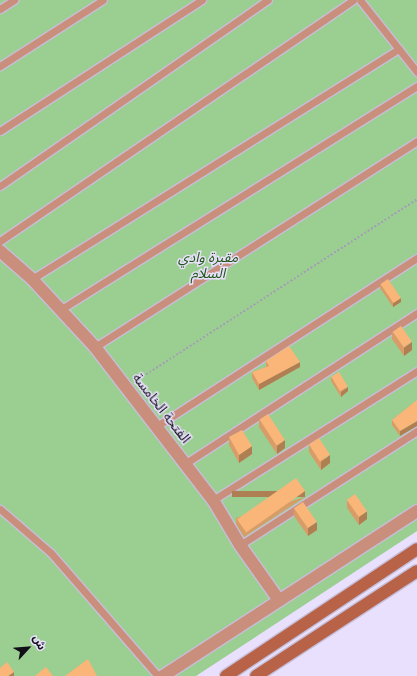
<!DOCTYPE html>
<html>
<head>
<meta charset="utf-8">
<style>
  body { margin:0 }
  #map { position:relative; width:417px; height:676px; overflow:hidden; background:#e8e0fc; font-family:"Roboto Serif","Noto Sans Arabic",serif }
  div>[style] { position:absolute }
  [style*='--x'] { left:calc(var(--x)*1px); top:calc(var(--y)*1px); width:calc(var(--w)*1px); rotate:calc(var(--a)*1deg) }
  .green>* { inset:0; background:#9bce91 }
  .path>* { height:2px; margin-top:-1px; transform-origin:0; background:repeating-linear-gradient(90deg,#a49eb4 0 2px,transparent 0 4px) }
  .roads { filter:drop-shadow(1px 0 #c6bed8) drop-shadow(-1px 0 #c6bed8) drop-shadow(0 1px #c6bed8) drop-shadow(0 -1px #c6bed8) }
  .lane>* { height:7px; margin:-3.5px; padding:0 3.5px; transform-origin:3.5px; border-radius:3.5px; background:#ca8f7c }
  .street>* { height:12px; margin:-6px; padding:0 6px; transform-origin:6px; border-radius:6px; background:#ca8f7c }
  .secondary>* { height:12px; margin:-6px; padding:0 6px; transform-origin:6px; border-radius:6px; background:#b86248 }
  .wall>* { inset:0; background:#d79c67 }
  .shaded-wall>* { inset:0; background:#af7f54; transform-origin:0 0 }
  .building>* { inset:0; background:#fab578; transform-origin:0 0 }
  span { translate:-50% -50%; white-space:nowrap; text-align:center; line-height:1.15; -webkit-text-stroke:3px #e8e0fc; paint-order:stroke }
  .park-label { font-size:14px; color:#1f5714; font-style:italic }
  .street-label { font-size:14px; color:#110e18 }
  .north { position:absolute; left:8px; top:628px; width:40px; height:40px; -webkit-text-stroke:3px #e8e0fc; paint-order:stroke; rotate:64deg; font-size:11px; font-weight:700; line-height:16px; text-align:center; color:#110e18 }
  .north::after { content:''; display:block; margin:auto; width:14px; height:18px; background:#110e18; clip-path:polygon(50% 0,100% 100%,50% 72%,0 100%) }
</style>
</head>
<body>
<div id="map">
  <div class="green">
    <i style="clip-path:polygon(0 0,417px 0,417px 531px,196px 676px,0 676px)"></i>
  </div>
  <div class="path">
    <i style="--x:136;--y:381;--w:335;--a:-32.9"></i>
  </div>
  <div class="roads">
    <div class="lane">
      <i style="--x:360;--y:0;--w:92;--a:51.6"></i>
      <i style="--x:0;--y:9;--w:17;--a:-33"></i>
      <i style="--x:0;--y:66;--w:122;--a:-32.7"></i>
      <i style="--x:0;--y:131;--w:241;--a:-33"></i>
      <i style="--x:0;--y:186;--w:326;--a:-34.8"></i>
      <i style="--x:0;--y:241;--w:427;--a:-34.3"></i>
      <i style="--x:32;--y:279;--w:433;--a:-32.1"></i>
      <i style="--x:60;--y:310;--w:421;--a:-32.1"></i>
      <i style="--x:95;--y:347;--w:382;--a:-32.6"></i>
      <i style="--x:157;--y:426;--w:310;--a:-32.9"></i>
      <i style="--x:186;--y:463;--w:275;--a:-33"></i>
      <i style="--x:213;--y:500;--w:241;--a:-32.3"></i>
      <i style="--x:0;--y:509;--w:67;--a:40.8"></i>
      <i style="--x:51;--y:553;--w:163;--a:49"></i>
      <i style="--x:240;--y:545;--w:211;--a:-32.8"></i>
    </div>
    <div class="street">
      <i style="--x:0;--y:251;--w:43;--a:41.2"></i>
      <i style="--x:32;--y:279;--w:93;--a:47.2"></i>
      <i style="--x:95;--y:347;--w:193;--a:52.4"></i>
      <i style="--x:213;--y:500;--w:52;--a:59"></i>
      <i style="--x:240;--y:545;--w:67;--a:54.7"></i>
      <i style="--x:163;--y:676;--w:303;--a:-33"></i>
    </div>
    <div class="secondary">
      <i style="--x:226;--y:676;--w:229;--a:-33.6"></i>
      <i style="--x:256;--y:676;--w:192;--a:-33.1"></i>
    </div>
  </div>
  <div class="wall">
    <i style="clip-path:polygon(380px 284px,401px 302px,393px 307px,380px 288px)"></i>
    <i style="clip-path:polygon(392px 331px,412px 350px,404px 356px,392px 339px)"></i>
    <i style="clip-path:polygon(266px 361px,300px 367px,259px 390px,252px 378px,252px 372px,266px 367px)"></i>
    <i style="clip-path:polygon(331px 377px,348px 391px,341px 397px,331px 381px)"></i>
    <i style="clip-path:polygon(417px 400px,400px 436px,392px 425px,392px 420px)"></i>
    <i style="clip-path:polygon(259px 419px,285px 448px,277px 454px,259px 427px)"></i>
    <i style="clip-path:polygon(229px 437px,252px 454px,239px 463px,229px 445px)"></i>
    <i style="clip-path:polygon(309px 444px,330px 463px,321px 470px,309px 452px)"></i>
    <i style="clip-path:polygon(305px 497px,244px 537px,236px 524px,236px 518px)"></i>
    <i style="clip-path:polygon(347px 500px,367px 519px,359px 525px,347px 508px)"></i>
    <i style="clip-path:polygon(294px 508px,317px 530px,308px 536px,294px 516px)"></i>
  </div>
  <div class="shaded-wall">
    <i style="clip-path:polygon(401px 298px,401px 302px,393px 307px,393px 303px)"></i>
    <i style="clip-path:polygon(412px 342px,412px 350px,404px 356px,404px 348px)"></i>
    <i style="clip-path:polygon(300px 362px,300px 367px,259px 390px,259px 384px)"></i>
    <i style="clip-path:polygon(348px 387px,348px 391px,341px 397px,341px 392px)"></i>
    <i style="clip-path:polygon(417px 421px,417px 426px,400px 436px,400px 431px)"></i>
    <i style="clip-path:polygon(285px 440px,285px 448px,277px 454px,277px 446px)"></i>
    <i style="clip-path:polygon(252px 446px,252px 454px,239px 463px,239px 455px)"></i>
    <i style="clip-path:polygon(330px 455px,330px 463px,321px 470px,321px 462px)"></i>
    <i style="left:305px;top:491px;width:6px;height:73px;rotate:90deg"></i>
    <i style="clip-path:polygon(367px 511px,367px 519px,359px 525px,359px 517px)"></i>
    <i style="clip-path:polygon(317px 522px,317px 530px,308px 536px,308px 528px)"></i>
    <i style="clip-path:polygon(14px 672px,14px 676px,8px 676px)"></i>
  </div>
  <div class="building">
    <i style="left:388px;top:279px;width:23px;height:9px;rotate:56deg"></i>
    <i style="left:401px;top:326px;width:19px;height:10px;rotate:55deg"></i>
    <i style="clip-path:polygon(289px 346px,300px 362px,259px 384px,252px 372px,269px 366px,266px 361px)"></i>
    <i style="left:339px;top:372px;width:17px;height:9px;rotate:59deg"></i>
    <i style="clip-path:polygon(417px 400px,417px 421px,400px 431px,392px 420px)"></i>
    <i style="left:268px;top:414px;width:31px;height:10px;rotate:57deg"></i>
    <i style="clip-path:polygon(242px 430px,252px 446px,239px 455px,229px 437px)"></i>
    <i style="left:319px;top:438px;width:20px;height:12px;rotate:57deg"></i>
    <i style="left:296px;top:478px;width:16px;height:72px;rotate:55deg"></i>
    <i style="left:355px;top:494px;width:21px;height:10px;rotate:55deg"></i>
    <i style="left:303px;top:502px;width:24px;height:11px;rotate:55deg"></i>
    <i style="clip-path:polygon(88px 659px,97px 676px,65px 676px)"></i>
    <i style="clip-path:polygon(7px 662px,14px 672px,8px 676px,0 676px,0 668px)"></i>
    <i style="clip-path:polygon(46px 667px,53px 676px,35px 676px)"></i>
  </div>
  <div class="park-label">
    <span style="left:208px;top:265px">مقبرة وادي<br>السلام</span>
  </div>
  <div class="street-label">
    <span style="left:162px;top:408px;rotate:52deg">الفتحة الخامسة</span>
  </div>
  <div class="north">ش</div>
</div>
</body>
</html>
